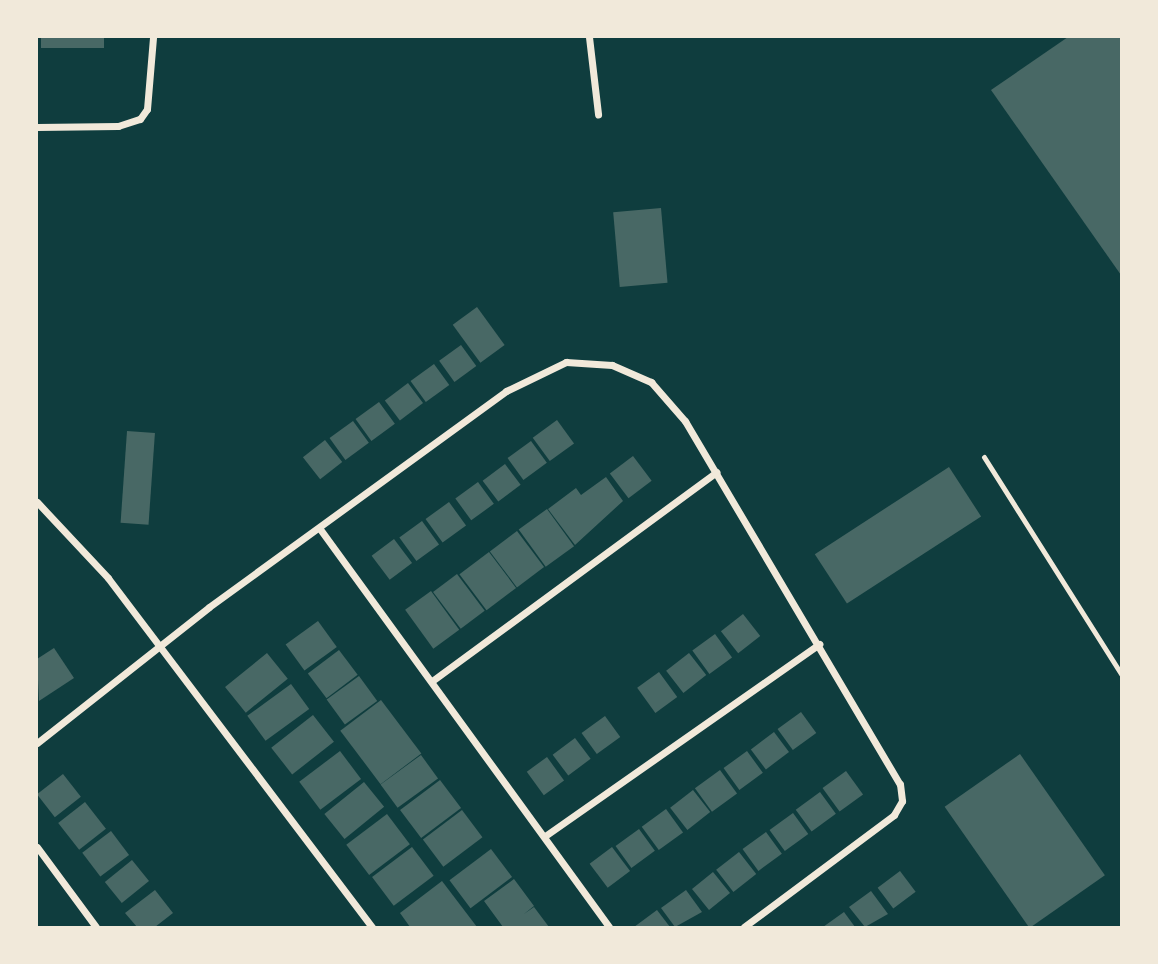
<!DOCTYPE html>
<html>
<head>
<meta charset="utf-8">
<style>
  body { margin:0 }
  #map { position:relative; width:1158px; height:964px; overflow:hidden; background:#0f3d3e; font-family:Signika,sans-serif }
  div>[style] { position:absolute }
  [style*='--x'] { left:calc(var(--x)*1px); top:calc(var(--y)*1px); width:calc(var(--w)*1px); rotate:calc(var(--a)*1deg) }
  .building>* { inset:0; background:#486865; transform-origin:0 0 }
  .service>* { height:5px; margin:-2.5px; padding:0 2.5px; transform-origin:2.5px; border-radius:2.5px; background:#f1e9da }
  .minor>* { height:7px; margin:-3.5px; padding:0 3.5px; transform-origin:3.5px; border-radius:3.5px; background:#f1e9da }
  span { translate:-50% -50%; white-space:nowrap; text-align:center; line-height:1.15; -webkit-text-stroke:7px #f1e9da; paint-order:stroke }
  .frame { position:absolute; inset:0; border:38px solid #f1e9da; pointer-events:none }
</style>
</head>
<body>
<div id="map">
  <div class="building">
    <i style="left:41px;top:37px;width:63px;height:11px"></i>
    <i style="clip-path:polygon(1068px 37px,1121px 37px,1121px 275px,991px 90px)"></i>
    <i style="left:661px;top:208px;width:75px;height:48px;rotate:85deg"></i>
    <i style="left:477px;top:307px;width:47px;height:30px;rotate:54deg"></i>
    <i style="left:461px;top:345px;width:26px;height:27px;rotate:54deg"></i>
    <i style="left:434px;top:364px;width:26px;height:29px;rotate:54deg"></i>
    <i style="left:408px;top:383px;width:25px;height:29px;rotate:53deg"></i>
    <i style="left:379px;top:402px;width:27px;height:29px;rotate:54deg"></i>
    <i style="left:557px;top:420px;width:29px;height:30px;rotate:54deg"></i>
    <i style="left:353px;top:421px;width:27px;height:29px;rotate:54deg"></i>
    <i style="left:127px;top:431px;width:28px;height:92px;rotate:4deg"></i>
    <i style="left:325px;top:440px;width:28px;height:28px;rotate:52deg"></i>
    <i style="left:531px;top:441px;width:27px;height:29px;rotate:54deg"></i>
    <i style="left:633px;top:456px;width:31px;height:29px;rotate:53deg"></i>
    <i style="left:505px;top:464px;width:26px;height:28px;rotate:53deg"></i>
    <i style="left:949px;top:467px;width:59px;height:160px;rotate:57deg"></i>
    <i style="clip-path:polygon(606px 477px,623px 501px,575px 545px,548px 509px,576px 488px,581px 495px)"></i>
    <i style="left:478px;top:482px;width:27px;height:28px;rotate:54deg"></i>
    <i style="left:449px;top:502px;width:29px;height:29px;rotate:54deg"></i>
    <i style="left:547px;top:509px;width:46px;height:35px;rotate:54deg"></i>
    <i style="left:422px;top:521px;width:29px;height:28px;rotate:54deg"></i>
    <i style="left:517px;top:531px;width:45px;height:34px;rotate:53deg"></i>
    <i style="left:394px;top:539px;width:30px;height:28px;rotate:53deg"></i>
    <i style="left:489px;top:552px;width:45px;height:37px;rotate:53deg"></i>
    <i style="left:457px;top:574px;width:46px;height:30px;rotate:53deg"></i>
    <i style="left:431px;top:591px;width:48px;height:32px;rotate:54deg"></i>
    <i style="left:743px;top:614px;width:28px;height:28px;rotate:52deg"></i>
    <i style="left:318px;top:621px;width:32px;height:40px;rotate:54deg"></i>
    <i style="left:715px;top:634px;width:29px;height:28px;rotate:54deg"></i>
    <i style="clip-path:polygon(54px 648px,74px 678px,39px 701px,37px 659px)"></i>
    <i style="left:339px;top:650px;width:31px;height:39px;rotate:53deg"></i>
    <i style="left:267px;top:653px;width:33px;height:54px;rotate:51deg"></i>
    <i style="left:689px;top:653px;width:28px;height:29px;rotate:52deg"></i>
    <i style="left:659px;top:672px;width:31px;height:27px;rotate:54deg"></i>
    <i style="left:359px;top:676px;width:31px;height:40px;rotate:54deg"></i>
    <i style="left:291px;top:684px;width:31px;height:54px;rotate:54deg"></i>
    <i style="left:381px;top:700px;width:67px;height:51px;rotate:53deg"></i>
    <i style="left:801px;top:712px;width:26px;height:29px;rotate:54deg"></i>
    <i style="left:313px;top:715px;width:34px;height:53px;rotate:52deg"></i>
    <i style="left:605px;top:716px;width:26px;height:29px;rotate:54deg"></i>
    <i style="left:774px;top:732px;width:25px;height:29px;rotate:53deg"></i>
    <i style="left:575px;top:738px;width:26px;height:28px;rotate:53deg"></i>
    <i style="left:340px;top:751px;width:35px;height:51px;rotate:53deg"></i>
    <i style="left:747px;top:751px;width:27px;height:29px;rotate:54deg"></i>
    <i style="left:1020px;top:754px;width:148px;height:92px;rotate:55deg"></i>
    <i style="left:421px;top:755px;width:29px;height:50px;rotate:54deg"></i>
    <i style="left:547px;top:757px;width:29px;height:25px;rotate:54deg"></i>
    <i style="left:720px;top:770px;width:29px;height:31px;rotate:54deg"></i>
    <i style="left:846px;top:771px;width:29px;height:29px;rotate:54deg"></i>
    <i style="left:63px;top:774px;width:29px;height:33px;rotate:52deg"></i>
    <i style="left:440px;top:780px;width:35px;height:50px;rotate:53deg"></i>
    <i style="left:364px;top:782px;width:32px;height:51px;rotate:51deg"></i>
    <i style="left:693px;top:790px;width:28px;height:29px;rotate:52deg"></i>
    <i style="left:820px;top:792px;width:27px;height:30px;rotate:54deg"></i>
    <i style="left:85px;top:802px;width:34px;height:34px;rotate:52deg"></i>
    <i style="left:666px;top:809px;width:29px;height:30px;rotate:54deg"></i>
    <i style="left:462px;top:810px;width:34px;height:49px;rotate:53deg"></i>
    <i style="left:793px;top:813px;width:26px;height:29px;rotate:54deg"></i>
    <i style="left:387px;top:814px;width:38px;height:51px;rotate:53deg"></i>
    <i style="left:639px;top:829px;width:27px;height:29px;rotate:54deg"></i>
    <i style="left:111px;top:831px;width:30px;height:36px;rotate:53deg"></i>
    <i style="left:766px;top:832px;width:27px;height:29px;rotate:54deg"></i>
    <i style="left:412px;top:847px;width:36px;height:50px;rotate:53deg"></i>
    <i style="left:612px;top:847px;width:30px;height:28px;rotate:53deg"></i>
    <i style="left:491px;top:849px;width:35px;height:52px;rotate:53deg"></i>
    <i style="left:739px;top:852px;width:28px;height:29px;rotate:52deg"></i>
    <i style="left:132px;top:860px;width:27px;height:35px;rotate:51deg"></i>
    <i style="left:900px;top:871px;width:26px;height:28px;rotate:53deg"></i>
    <i style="left:713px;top:872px;width:27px;height:27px;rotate:51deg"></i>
    <i style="clip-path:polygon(514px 879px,534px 906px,524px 914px,534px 907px,549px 927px,503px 927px,484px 901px)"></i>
    <i style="clip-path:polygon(442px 881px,477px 927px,410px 927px,400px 913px)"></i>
    <i style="clip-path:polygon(155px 890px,173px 913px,155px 927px,137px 927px,125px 913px)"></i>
    <i style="clip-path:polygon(686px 890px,702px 912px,675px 927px,661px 908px)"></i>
    <i style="clip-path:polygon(871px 891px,888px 914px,865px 927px,849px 907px)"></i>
    <i style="clip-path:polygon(657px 910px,670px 927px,634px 927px)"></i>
    <i style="clip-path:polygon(844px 912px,855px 927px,823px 927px)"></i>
  </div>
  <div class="service">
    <i style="--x:984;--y:457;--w:257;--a:57.7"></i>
  </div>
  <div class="minor">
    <i style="--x:589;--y:37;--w:78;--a:83.3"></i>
    <i style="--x:37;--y:127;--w:81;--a:-0.7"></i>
    <i style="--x:118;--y:126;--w:23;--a:-18"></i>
    <i style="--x:140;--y:119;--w:12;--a:-55"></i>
    <i style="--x:147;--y:109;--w:72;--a:-85.2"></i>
    <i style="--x:37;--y:502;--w:104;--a:46.9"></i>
    <i style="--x:108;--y:578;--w:438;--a:52.9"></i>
    <i style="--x:320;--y:529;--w:492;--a:54"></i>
    <i style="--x:432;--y:681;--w:353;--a:-36.3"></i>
    <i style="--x:37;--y:743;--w:219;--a:-38.3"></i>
    <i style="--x:209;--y:607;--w:367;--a:-36"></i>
    <i style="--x:506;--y:391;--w:67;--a:-25.8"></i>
    <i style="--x:566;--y:362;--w:46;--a:3.7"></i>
    <i style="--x:612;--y:365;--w:43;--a:23.6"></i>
    <i style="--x:651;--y:382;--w:52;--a:48.9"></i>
    <i style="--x:685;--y:421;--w:422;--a:59.4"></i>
    <i style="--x:900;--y:784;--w:17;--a:83"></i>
    <i style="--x:902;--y:801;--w:16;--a:120"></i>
    <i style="--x:894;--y:815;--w:187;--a:143.3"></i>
    <i style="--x:545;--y:836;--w:335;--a:-35"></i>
    <i style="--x:37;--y:847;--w:99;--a:53.6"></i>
  </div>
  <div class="frame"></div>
</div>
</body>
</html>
